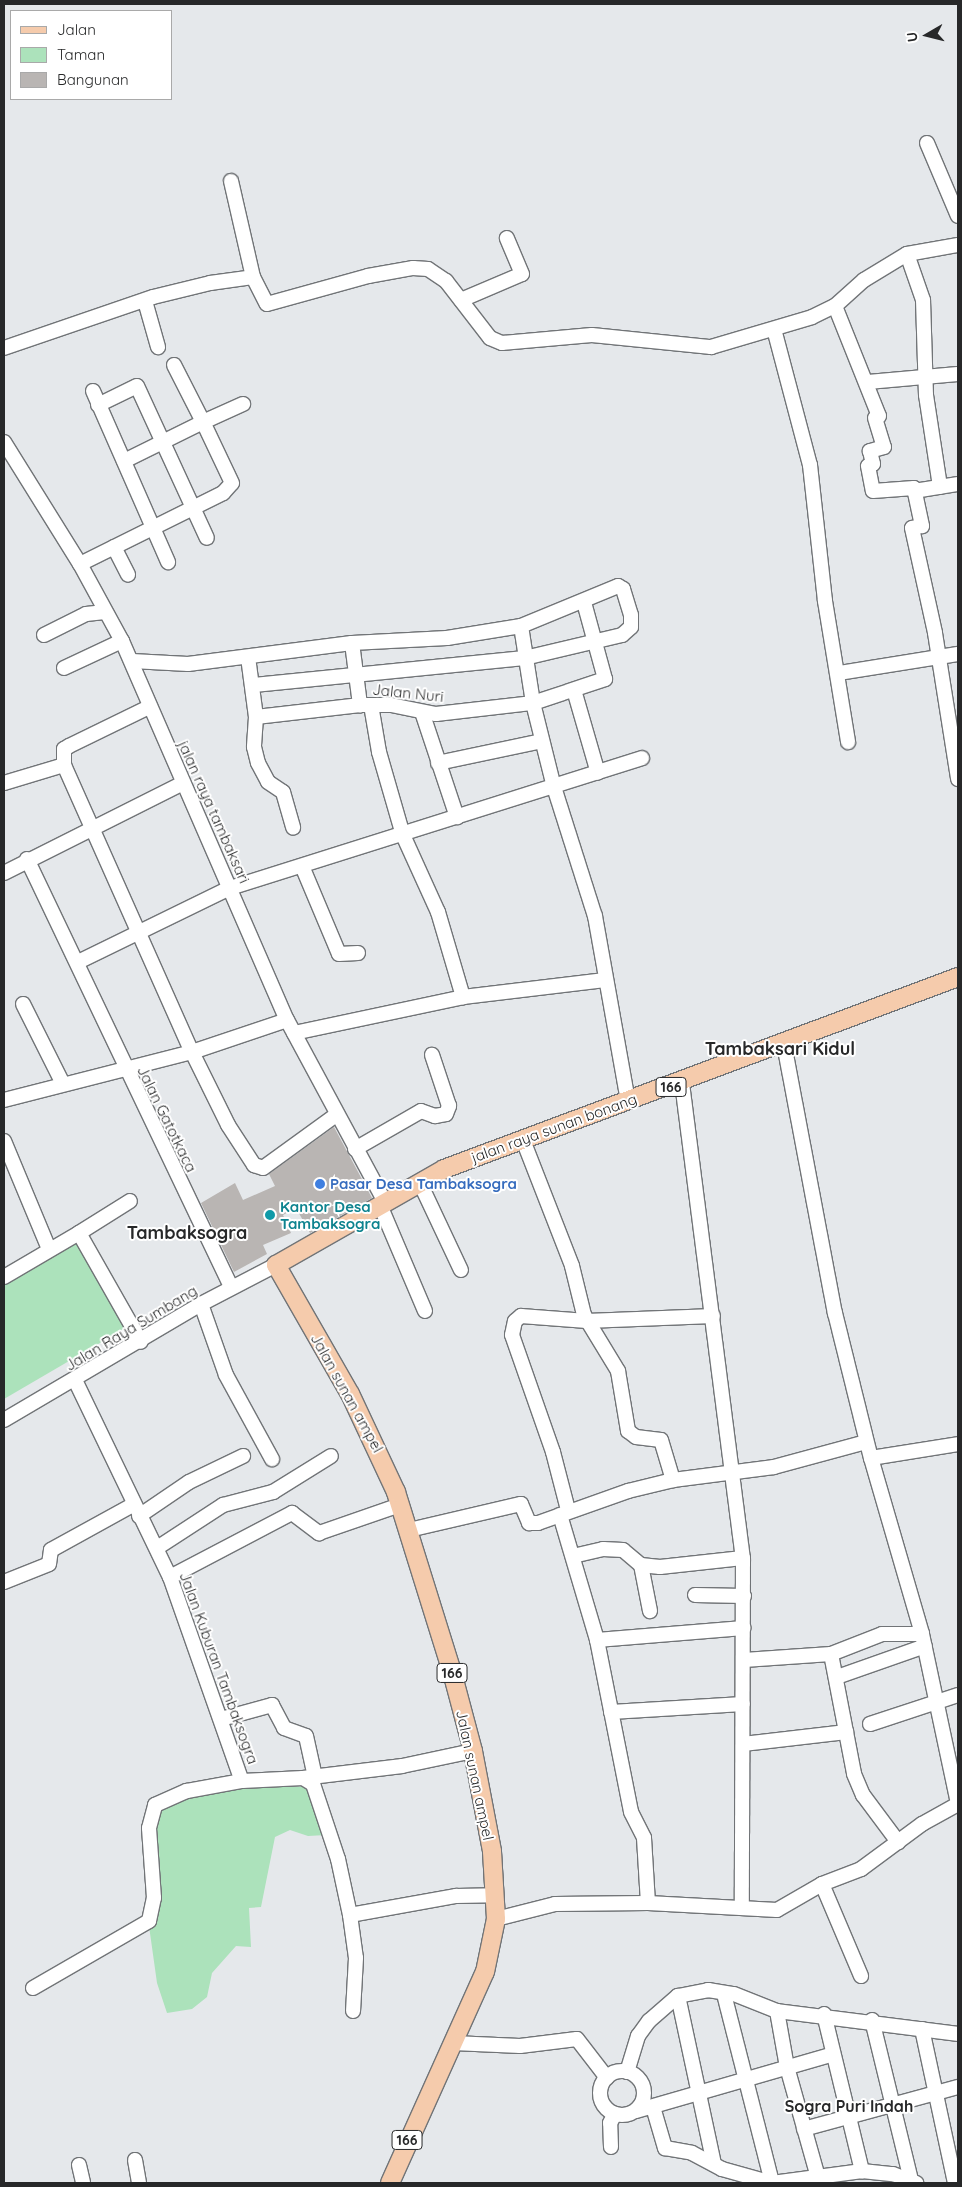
<!DOCTYPE html>
<html>
<head>
<meta charset="utf-8">
<style>
  body { margin:0 }
  #map { position:relative; width:962px; height:2187px; overflow:hidden; background:#e5e8eb; font-family:Quicksand,sans-serif }
  div>[style] { position:absolute }
  [style*='--x'] { left:calc(var(--x)*1px); top:calc(var(--y)*1px); width:calc(var(--w)*1px); rotate:calc(var(--a)*1deg) }
  .green>* { inset:0; background:#ace2bb }
  .building>* { inset:0; background:#b9b5b3 }
  .roads { filter:drop-shadow(1px 0 #717477) drop-shadow(-1px 0 #717477) drop-shadow(0 1px #717477) drop-shadow(0 -1px #717477) }
  .minor>* { height:14px; margin:-7px; padding:0 7px; transform-origin:7px; border-radius:7px; background:#fff }
  .minor>.ring { margin:-7px; padding:0; box-sizing:content-box; background:none; border:14px solid #fff; border-radius:50% }
  .major>* { height:18px; margin:-9px; padding:0 9px; transform-origin:9px; border-radius:9px; background:#f5cbac }
  .dots>* { width:14px; height:14px; translate:-50% -50%; box-sizing:border-box; border:2px solid #fff; border-radius:50% }
  span { translate:-50% -50%; white-space:nowrap; text-align:center; line-height:1.15; -webkit-text-stroke:4px #fff; paint-order:stroke }
  .shield-label span { padding:1px 4px; background:#fff; border:1px solid; border-radius:4px; -webkit-text-stroke-width:0 }
  .shield-label { font-size:14px; color:#272829; font-weight:700 }
  .street-label { font-size:15px; color:#272829 }
  .shop-label { font-size:15px; color:#366cbe; font-weight:700 }
  .left { translate:0 -50%; text-align:left }
  .culture-label { font-size:15px; color:#0d838f; font-weight:700 }
  .neighbourhood-label { font-size:16px; color:#272829; font-weight:700 }
  .quarter-label { font-size:18px; color:#272829; font-weight:700 }
  .frame { position:absolute; inset:0; border:5px solid #272829; pointer-events:none }
  .legend { position:absolute; left:10px; top:10px; width:162px; height:90px; box-sizing:border-box; background:#fff; border:1px solid #a9a9a9; margin:0; padding:6px 9px; list-style:none; font-size:15px; color:#272829 }
  .legend li { display:flex; align-items:center; gap:10px; height:25px }
  .legend b { width:25px; border:1px solid #a9a9a9 }
  .north { position:absolute; left:902px; top:10px; width:50px; height:50px; -webkit-text-stroke:4px #fff; paint-order:stroke; rotate:262deg; font-size:14px; font-weight:700; line-height:20px; text-align:center; color:#272829 }
  .north::after { content:''; display:block; margin:auto; width:18px; height:22px; background:#272829; clip-path:polygon(50% 0,100% 100%,50% 72%,0 100%) }
</style>
</head>
<body>
<div id="map">
  <div class="green">
    <i style="clip-path:polygon(76px 1239px,129px 1326px,4px 1399px,4px 1284px)"></i>
    <i style="clip-path:polygon(242px 1784px,309px 1787px,326px 1835px,308px 1836px,290px 1830px,275px 1837px,261px 1907px,249px 1908px,251px 1947px,236px 1946px,212px 1973px,207px 1997px,192px 2009px,167px 2013px,157px 1983px,149px 1926px,152px 1823px,165px 1800px)"></i>
  </div>
  <div class="building">
    <i style="clip-path:polygon(334px 1127px,372px 1198px,310px 1233px,296px 1208px,283px 1215px,291px 1233px,263px 1245px,267px 1254px,234px 1272px,201px 1203px,235px 1183px,243px 1200px,275px 1186px,269px 1174px)"></i>
  </div>
  <div class="roads">
    <div class="minor">
      <i style="--x:927;--y:143;--w:79;--a:67"></i>
      <i style="--x:231;--y:181;--w:98;--a:77.1"></i>
      <i style="--x:907;--y:254;--w:49;--a:70.8"></i>
      <i style="--x:923;--y:300;--w:95;--a:88.2"></i>
      <i style="--x:926;--y:395;--w:93;--a:81.3"></i>
      <i style="--x:461;--y:300;--w:66;--a:-23.1"></i>
      <i style="--x:522;--y:274;--w:39;--a:-113"></i>
      <i style="--x:145;--y:301;--w:48;--a:74.2"></i>
      <i style="--x:835;--y:306;--w:118;--a:68.2"></i>
      <i style="--x:879;--y:416;--w:4;--a:153"></i>
      <i style="--x:875;--y:418;--w:30;--a:73"></i>
      <i style="--x:884;--y:447;--w:15;--a:164"></i>
      <i style="--x:870;--y:451;--w:13;--a:77"></i>
      <i style="--x:873;--y:464;--w:5;--a:158"></i>
      <i style="--x:868;--y:466;--w:25;--a:79"></i>
      <i style="--x:873;--y:491;--w:41;--a:-4.2"></i>
      <i style="--x:914;--y:488;--w:39;--a:78"></i>
      <i style="--x:922;--y:526;--w:10;--a:169"></i>
      <i style="--x:912;--y:528;--w:107;--a:77.6"></i>
      <i style="--x:935;--y:633;--w:148;--a:81"></i>
      <i style="--x:774;--y:329;--w:141;--a:75.2"></i>
      <i style="--x:810;--y:465;--w:137;--a:83.7"></i>
      <i style="--x:825;--y:601;--w:143;--a:80.7"></i>
      <i style="--x:4;--y:348;--w:157;--a:-18.9"></i>
      <i style="--x:153;--y:297;--w:59;--a:-13.8"></i>
      <i style="--x:210;--y:283;--w:43;--a:-7.9"></i>
      <i style="--x:253;--y:277;--w:30;--a:63"></i>
      <i style="--x:267;--y:304;--w:105;--a:-15.5"></i>
      <i style="--x:368;--y:276;--w:46;--a:-10.1"></i>
      <i style="--x:413;--y:268;--w:15;--a:4"></i>
      <i style="--x:428;--y:269;--w:22;--a:34"></i>
      <i style="--x:446;--y:281;--w:72;--a:52.3"></i>
      <i style="--x:490;--y:338;--w:13;--a:23"></i>
      <i style="--x:502;--y:343;--w:90;--a:-5.1"></i>
      <i style="--x:592;--y:335;--w:120;--a:5.8"></i>
      <i style="--x:711;--y:347;--w:105;--a:-16.5"></i>
      <i style="--x:812;--y:317;--w:25;--a:-26"></i>
      <i style="--x:835;--y:306;--w:39;--a:-42"></i>
      <i style="--x:864;--y:280;--w:50;--a:-31.2"></i>
      <i style="--x:907;--y:254;--w:52;--a:-10"></i>
      <i style="--x:174;--y:365;--w:64;--a:63"></i>
      <i style="--x:203;--y:422;--w:44;--a:-24.2"></i>
      <i style="--x:868;--y:382;--w:90;--a:-5.1"></i>
      <i style="--x:93;--y:391;--w:187;--a:66.3"></i>
      <i style="--x:98;--y:405;--w:43;--a:-26"></i>
      <i style="--x:137;--y:386;--w:167;--a:65.3"></i>
      <i style="--x:4;--y:442;--w:144;--a:58.1"></i>
      <i style="--x:80;--y:564;--w:88;--a:61.4"></i>
      <i style="--x:122;--y:641;--w:413;--a:66.5"></i>
      <i style="--x:287;--y:1020;--w:207;--a:61.7"></i>
      <i style="--x:914;--y:491;--w:45;--a:-9"></i>
      <i style="--x:114;--y:547;--w:31;--a:63"></i>
      <i style="--x:80;--y:564;--w:160;--a:-26.4"></i>
      <i style="--x:223;--y:493;--w:13;--a:-48"></i>
      <i style="--x:232;--y:483;--w:68;--a:-115.4"></i>
      <i style="--x:203;--y:422;--w:88;--a:153.7"></i>
      <i style="--x:521;--y:626;--w:78;--a:81.1"></i>
      <i style="--x:533;--y:703;--w:87;--a:76"></i>
      <i style="--x:554;--y:787;--w:135;--a:72.4"></i>
      <i style="--x:595;--y:916;--w:188;--a:79.9"></i>
      <i style="--x:44;--y:635;--w:47;--a:-26.6"></i>
      <i style="--x:86;--y:614;--w:19;--a:-6"></i>
      <i style="--x:352;--y:643;--w:63;--a:82.6"></i>
      <i style="--x:248;--y:657;--w:61;--a:82.4"></i>
      <i style="--x:256;--y:717;--w:105;--a:-6.6"></i>
      <i style="--x:360;--y:705;--w:31;--a:0"></i>
      <i style="--x:391;--y:705;--w:46;--a:11.3"></i>
      <i style="--x:436;--y:714;--w:98;--a:-6.5"></i>
      <i style="--x:533;--y:703;--w:76;--a:-18.4"></i>
      <i style="--x:605;--y:679;--w:80;--a:-105.3"></i>
      <i style="--x:132;--y:661;--w:56;--a:3.1"></i>
      <i style="--x:188;--y:664;--w:165;--a:-7.3"></i>
      <i style="--x:352;--y:643;--w:95;--a:-3"></i>
      <i style="--x:447;--y:638;--w:75;--a:-9.2"></i>
      <i style="--x:521;--y:626;--w:105;--a:-22.4"></i>
      <i style="--x:618;--y:586;--w:6;--a:31"></i>
      <i style="--x:623;--y:589;--w:27;--a:73"></i>
      <i style="--x:631;--y:615;--w:12;--a:90"></i>
      <i style="--x:631;--y:627;--w:12;--a:138"></i>
      <i style="--x:622;--y:635;--w:100;--a:166.7"></i>
      <i style="--x:525;--y:658;--w:273;--a:174.3"></i>
      <i style="--x:64;--y:668;--w:64;--a:-25"></i>
      <i style="--x:839;--y:673;--w:121;--a:-9.1"></i>
      <i style="--x:574;--y:690;--w:86;--a:73.9"></i>
      <i style="--x:371;--y:705;--w:48;--a:80.3"></i>
      <i style="--x:379;--y:752;--w:86;--a:73.9"></i>
      <i style="--x:403;--y:835;--w:85;--a:65.6"></i>
      <i style="--x:438;--y:912;--w:89;--a:73.6"></i>
      <i style="--x:422;--y:712;--w:111;--a:71.6"></i>
      <i style="--x:256;--y:717;--w:30;--a:94"></i>
      <i style="--x:254;--y:747;--w:16;--a:76"></i>
      <i style="--x:258;--y:763;--w:21;--a:62"></i>
      <i style="--x:268;--y:782;--w:18;--a:34"></i>
      <i style="--x:283;--y:792;--w:37;--a:74"></i>
      <i style="--x:438;--y:763;--w:106;--a:-11.9"></i>
      <i style="--x:64;--y:765;--w:314;--a:66"></i>
      <i style="--x:192;--y:1052;--w:81;--a:63.7"></i>
      <i style="--x:228;--y:1125;--w:48;--a:57"></i>
      <i style="--x:254;--y:1165;--w:9;--a:18"></i>
      <i style="--x:263;--y:1168;--w:90;--a:-36"></i>
      <i style="--x:4;--y:783;--w:63;--a:-16.7"></i>
      <i style="--x:64;--y:765;--w:16;--a:-90"></i>
      <i style="--x:64;--y:749;--w:6;--a:-31"></i>
      <i style="--x:69;--y:746;--w:89;--a:-26"></i>
      <i style="--x:27;--y:859;--w:475;--a:64.5"></i>
      <i style="--x:302;--y:866;--w:95;--a:67.2"></i>
      <i style="--x:339;--y:954;--w:19;--a:-3"></i>
      <i style="--x:4;--y:873;--w:200;--a:-26.7"></i>
      <i style="--x:78;--y:962;--w:169;--a:-26"></i>
      <i style="--x:230;--y:888;--w:432;--a:-17.5"></i>
      <i style="--x:23;--y:1004;--w:89;--a:63.4"></i>
      <i style="--x:294;--y:1033;--w:173;--a:-12"></i>
      <i style="--x:463;--y:997;--w:143;--a:-6.8"></i>
      <i style="--x:784;--y:1044;--w:274;--a:79.3"></i>
      <i style="--x:835;--y:1313;--w:149;--a:76.1"></i>
      <i style="--x:871;--y:1458;--w:183;--a:73.8"></i>
      <i style="--x:922;--y:1634;--w:174;--a:78"></i>
      <i style="--x:682;--y:1083;--w:479;--a:82.7"></i>
      <i style="--x:743;--y:1558;--w:350;--a:90.2"></i>
      <i style="--x:4;--y:1100;--w:194;--a:-14.3"></i>
      <i style="--x:192;--y:1052;--w:100;--a:-18.6"></i>
      <i style="--x:523;--y:1140;--w:135;--a:68.7"></i>
      <i style="--x:572;--y:1266;--w:50;--a:76.2"></i>
      <i style="--x:584;--y:1315;--w:66;--a:58.7"></i>
      <i style="--x:618;--y:1371;--w:61;--a:80.5"></i>
      <i style="--x:628;--y:1431;--w:10;--a:37"></i>
      <i style="--x:636;--y:1437;--w:25;--a:7"></i>
      <i style="--x:661;--y:1440;--w:42;--a:73.3"></i>
      <i style="--x:4;--y:1141;--w:117;--a:67.4"></i>
      <i style="--x:355;--y:1149;--w:76;--a:-29.9"></i>
      <i style="--x:421;--y:1111;--w:15;--a:20"></i>
      <i style="--x:435;--y:1116;--w:11;--a:-10"></i>
      <i style="--x:446;--y:1114;--w:9;--a:-69"></i>
      <i style="--x:449;--y:1106;--w:54;--a:-108.4"></i>
      <i style="--x:420;--y:1183;--w:96;--a:64.8"></i>
      <i style="--x:380;--y:1205;--w:115;--a:67"></i>
      <i style="--x:79;--y:1233;--w:60;--a:-32.1"></i>
      <i style="--x:4;--y:1277;--w:87;--a:-30.4"></i>
      <i style="--x:79;--y:1233;--w:125;--a:60.4"></i>
      <i style="--x:201;--y:1304;--w:75;--a:70.6"></i>
      <i style="--x:226;--y:1375;--w:96;--a:61.3"></i>
      <i style="--x:75;--y:1380;--w:219;--a:64.3"></i>
      <i style="--x:170;--y:1577;--w:216;--a:70.6"></i>
      <i style="--x:242;--y:1781;--w:61;--a:-2.8"></i>
      <i style="--x:303;--y:1778;--w:12;--a:31"></i>
      <i style="--x:313;--y:1784;--w:79;--a:71.6"></i>
      <i style="--x:338;--y:1859;--w:57;--a:77.9"></i>
      <i style="--x:350;--y:1915;--w:108;--a:-10.2"></i>
      <i style="--x:456;--y:1896;--w:39;--a:-1"></i>
      <i style="--x:4;--y:1420;--w:229;--a:-30.5"></i>
      <i style="--x:201;--y:1304;--w:85;--a:-27.5"></i>
      <i style="--x:871;--y:1458;--w:88;--a:-9.1"></i>
      <i style="--x:568;--y:1510;--w:60;--a:-104.5"></i>
      <i style="--x:553;--y:1452;--w:124;--a:-109.3"></i>
      <i style="--x:512;--y:1335;--w:14;--a:-78"></i>
      <i style="--x:515;--y:1321;--w:8;--a:-40"></i>
      <i style="--x:521;--y:1316;--w:66;--a:4.3"></i>
      <i style="--x:587;--y:1321;--w:126;--a:-2.3"></i>
      <i style="--x:560;--y:1515;--w:130;--a:73.5"></i>
      <i style="--x:597;--y:1640;--w:175;--a:78.8"></i>
      <i style="--x:631;--y:1812;--w:29;--a:63"></i>
      <i style="--x:644;--y:1838;--w:65;--a:86.5"></i>
      <i style="--x:139;--y:1516;--w:60;--a:-34.2"></i>
      <i style="--x:189;--y:1482;--w:60;--a:-25.7"></i>
      <i style="--x:409;--y:1530;--w:115;--a:-13.1"></i>
      <i style="--x:521;--y:1504;--w:21;--a:67"></i>
      <i style="--x:529;--y:1523;--w:9;--a:0"></i>
      <i style="--x:538;--y:1523;--w:96;--a:-19.6"></i>
      <i style="--x:628;--y:1491;--w:46;--a:-13.7"></i>
      <i style="--x:673;--y:1480;--w:102;--a:-7.3"></i>
      <i style="--x:774;--y:1467;--w:95;--a:-15.2"></i>
      <i style="--x:157;--y:1548;--w:79;--a:-33.1"></i>
      <i style="--x:223;--y:1505;--w:52;--a:-14.6"></i>
      <i style="--x:273;--y:1492;--w:68;--a:-31.8"></i>
      <i style="--x:573;--y:1556;--w:31;--a:-13"></i>
      <i style="--x:603;--y:1549;--w:20;--a:3"></i>
      <i style="--x:623;--y:1550;--w:23;--a:40"></i>
      <i style="--x:641;--y:1565;--w:19;--a:6"></i>
      <i style="--x:660;--y:1567;--w:83;--a:-6.2"></i>
      <i style="--x:641;--y:1565;--w:47;--a:78.9"></i>
      <i style="--x:170;--y:1577;--w:138;--a:-27.7"></i>
      <i style="--x:292;--y:1513;--w:34;--a:37"></i>
      <i style="--x:319;--y:1533;--w:86;--a:-19.1"></i>
      <i style="--x:4;--y:1582;--w:48;--a:-21.8"></i>
      <i style="--x:49;--y:1564;--w:14;--a:-82"></i>
      <i style="--x:51;--y:1550;--w:94;--a:-28.8"></i>
      <i style="--x:695;--y:1595;--w:49;--a:1.2"></i>
      <i style="--x:597;--y:1640;--w:147;--a:-4.7"></i>
      <i style="--x:831;--y:1654;--w:122;--a:79.1"></i>
      <i style="--x:854;--y:1774;--w:23;--a:67"></i>
      <i style="--x:863;--y:1795;--w:59;--a:53.3"></i>
      <i style="--x:744;--y:1660;--w:87;--a:-3.9"></i>
      <i style="--x:831;--y:1654;--w:55;--a:-21.4"></i>
      <i style="--x:882;--y:1634;--w:40;--a:0"></i>
      <i style="--x:837;--y:1677;--w:93;--a:-19.4"></i>
      <i style="--x:611;--y:1712;--w:132;--a:-3.5"></i>
      <i style="--x:221;--y:1719;--w:53;--a:-15.4"></i>
      <i style="--x:272;--y:1705;--w:26;--a:62"></i>
      <i style="--x:284;--y:1728;--w:23;--a:20"></i>
      <i style="--x:306;--y:1736;--w:42;--a:77.6"></i>
      <i style="--x:870;--y:1724;--w:93;--a:-18.2"></i>
      <i style="--x:743;--y:1744;--w:104;--a:-6.6"></i>
      <i style="--x:303;--y:1778;--w:100;--a:-6.9"></i>
      <i style="--x:402;--y:1766;--w:73;--a:-11.9"></i>
      <i style="--x:822;--y:1884;--w:100;--a:67"></i>
      <i style="--x:350;--y:1915;--w:43;--a:82.1"></i>
      <i style="--x:356;--y:1958;--w:53;--a:93.2"></i>
      <i style="--x:496;--y:1919;--w:61;--a:-14.3"></i>
      <i style="--x:555;--y:1904;--w:93;--a:-0.6"></i>
      <i style="--x:648;--y:1903;--w:129;--a:3.1"></i>
      <i style="--x:777;--y:1910;--w:52;--a:-30"></i>
      <i style="--x:822;--y:1884;--w:42;--a:-21"></i>
      <i style="--x:861;--y:1869;--w:76;--a:-36.4"></i>
      <i style="--x:922;--y:1824;--w:41;--a:-29.1"></i>
      <i style="--x:33;--y:1988;--w:134;--a:-30"></i>
      <i style="--x:149;--y:1921;--w:24;--a:-78"></i>
      <i style="--x:154;--y:1898;--w:70;--a:-94.1"></i>
      <i style="--x:149;--y:1828;--w:24;--a:-75"></i>
      <i style="--x:155;--y:1805;--w:35;--a:-24"></i>
      <i style="--x:187;--y:1791;--w:56;--a:-10.3"></i>
      <i style="--x:724;--y:1994;--w:195;--a:75.7"></i>
      <i style="--x:777;--y:2011;--w:182;--a:7.2"></i>
      <i style="--x:824;--y:2014;--w:162;--a:76.4"></i>
      <i style="--x:872;--y:2020;--w:165;--a:76.3"></i>
      <i style="--x:922;--y:2029;--w:157;--a:77.9"></i>
      <i style="--x:453;--y:2043;--w:67;--a:2.6"></i>
      <i style="--x:520;--y:2046;--w:57;--a:-7"></i>
      <i style="--x:577;--y:2039;--w:49;--a:52.4"></i>
      <i class="ring" style="left:600px;top:2071px;width:30px;height:30px"></i>
      <i style="--x:627;--y:2072;--w:38;--a:-73"></i>
      <i style="--x:638;--y:2036;--w:19;--a:-54"></i>
      <i style="--x:649;--y:2021;--w:38;--a:-41"></i>
      <i style="--x:653;--y:2107;--w:43;--a:73.7"></i>
      <i style="--x:665;--y:2148;--w:27;--a:10"></i>
      <i style="--x:692;--y:2153;--w:34;--a:28"></i>
      <i style="--x:722;--y:2169;--w:52;--a:15.6"></i>
      <i style="--x:772;--y:2183;--w:91;--a:-7.6"></i>
      <i style="--x:862;--y:2171;--w:31;--a:6"></i>
      <i style="--x:893;--y:2174;--w:25;--a:21"></i>
      <i style="--x:636;--y:2111;--w:205;--a:-16.1"></i>
      <i style="--x:804;--y:2129;--w:160;--a:-15.3"></i>
      <i style="--x:611;--y:2147;--w:24;--a:-92"></i>
      <i style="--x:610;--y:2123;--w:10;--a:-61"></i>
      <i style="--x:135;--y:2160;--w:23;--a:80"></i>
      <i style="--x:714;--y:2164;--w:172;--a:-102.1"></i>
      <i style="--x:678;--y:1996;--w:31;--a:-11"></i>
      <i style="--x:708;--y:1990;--w:26;--a:9"></i>
      <i style="--x:734;--y:1994;--w:46;--a:21.6"></i>
      <i style="--x:777;--y:2011;--w:57;--a:79.9"></i>
      <i style="--x:787;--y:2067;--w:114;--a:74.3"></i>
      <i style="--x:79;--y:2165;--w:18;--a:77"></i>
    </div>
    <div class="major">
      <i style="--x:390;--y:2183;--w:231;--a:-65.8"></i>
      <i style="--x:485;--y:1972;--w:54;--a:-78.3"></i>
      <i style="--x:496;--y:1919;--w:68;--a:-93.4"></i>
      <i style="--x:492;--y:1851;--w:102;--a:-100.8"></i>
      <i style="--x:473;--y:1751;--w:82;--a:-104.9"></i>
      <i style="--x:452;--y:1672;--w:189;--a:-107.3"></i>
      <i style="--x:396;--y:1492;--w:108;--a:-115.1"></i>
      <i style="--x:350;--y:1394;--w:149;--a:-119.8"></i>
      <i style="--x:276;--y:1265;--w:193;--a:-29.7"></i>
      <i style="--x:444;--y:1169;--w:549;--a:-20.48"></i>
    </div>
  </div>
  <div class="dots">
    <i style="left:320px;top:1184px;background:#3f7fe0"></i>
    <i style="left:270px;top:1215px;background:#0f9aa8"></i>
  </div>
  <div class="shield-label">
    <span style="left:671px;top:1087px">166</span>
    <span style="left:452px;top:1673px">166</span>
    <span style="left:407px;top:2140px">166</span>
  </div>
  <div class="street-label">
    <span style="left:408px;top:693px;rotate:6deg">Jalan Nuri</span>
    <span style="left:214px;top:812px;rotate:66deg">jalan raya tambaksari</span>
    <span style="left:167px;top:1119px;rotate:64deg">Jalan Gatotkaca</span>
    <span style="left:554px;top:1128px;rotate:-20deg">jalan raya sunan bonang</span>
    <span style="left:131px;top:1328px;rotate:-31deg">Jalan Raya Sumbang</span>
    <span style="left:347px;top:1393px;rotate:61deg">Jalan sunan ampel</span>
    <span style="left:219px;top:1668px;rotate:70deg">Jalan Kuburan Tambaksogra</span>
    <span style="left:475px;top:1775px;rotate:78deg">Jalan sunan ampel</span>
  </div>
  <div class="shop-label">
    <span class="left" style="left:330px;top:1184px">Pasar Desa Tambaksogra</span>
  </div>
  <div class="culture-label">
    <span class="left" style="left:280px;top:1215px">Kantor Desa<br>Tambaksogra</span>
  </div>
  <div class="neighbourhood-label">
    <span style="left:849px;top:2106px">Sogra Puri Indah</span>
  </div>
  <div class="quarter-label">
    <span style="left:780px;top:1049px">Tambaksari Kidul</span>
    <span style="left:187px;top:1233px">Tambaksogra</span>
  </div>
  <div class="frame"></div>
  <ul class="legend">
  <li><b style="height:6px;background:#f5cbac"></b>Jalan</li>
  <li><b style="height:14px;background:#ace2bb"></b>Taman</li>
  <li><b style="height:14px;background:#b9b5b3"></b>Bangunan</li>
  </ul>
  <div class="north">U</div>
</div>
</body>
</html>
